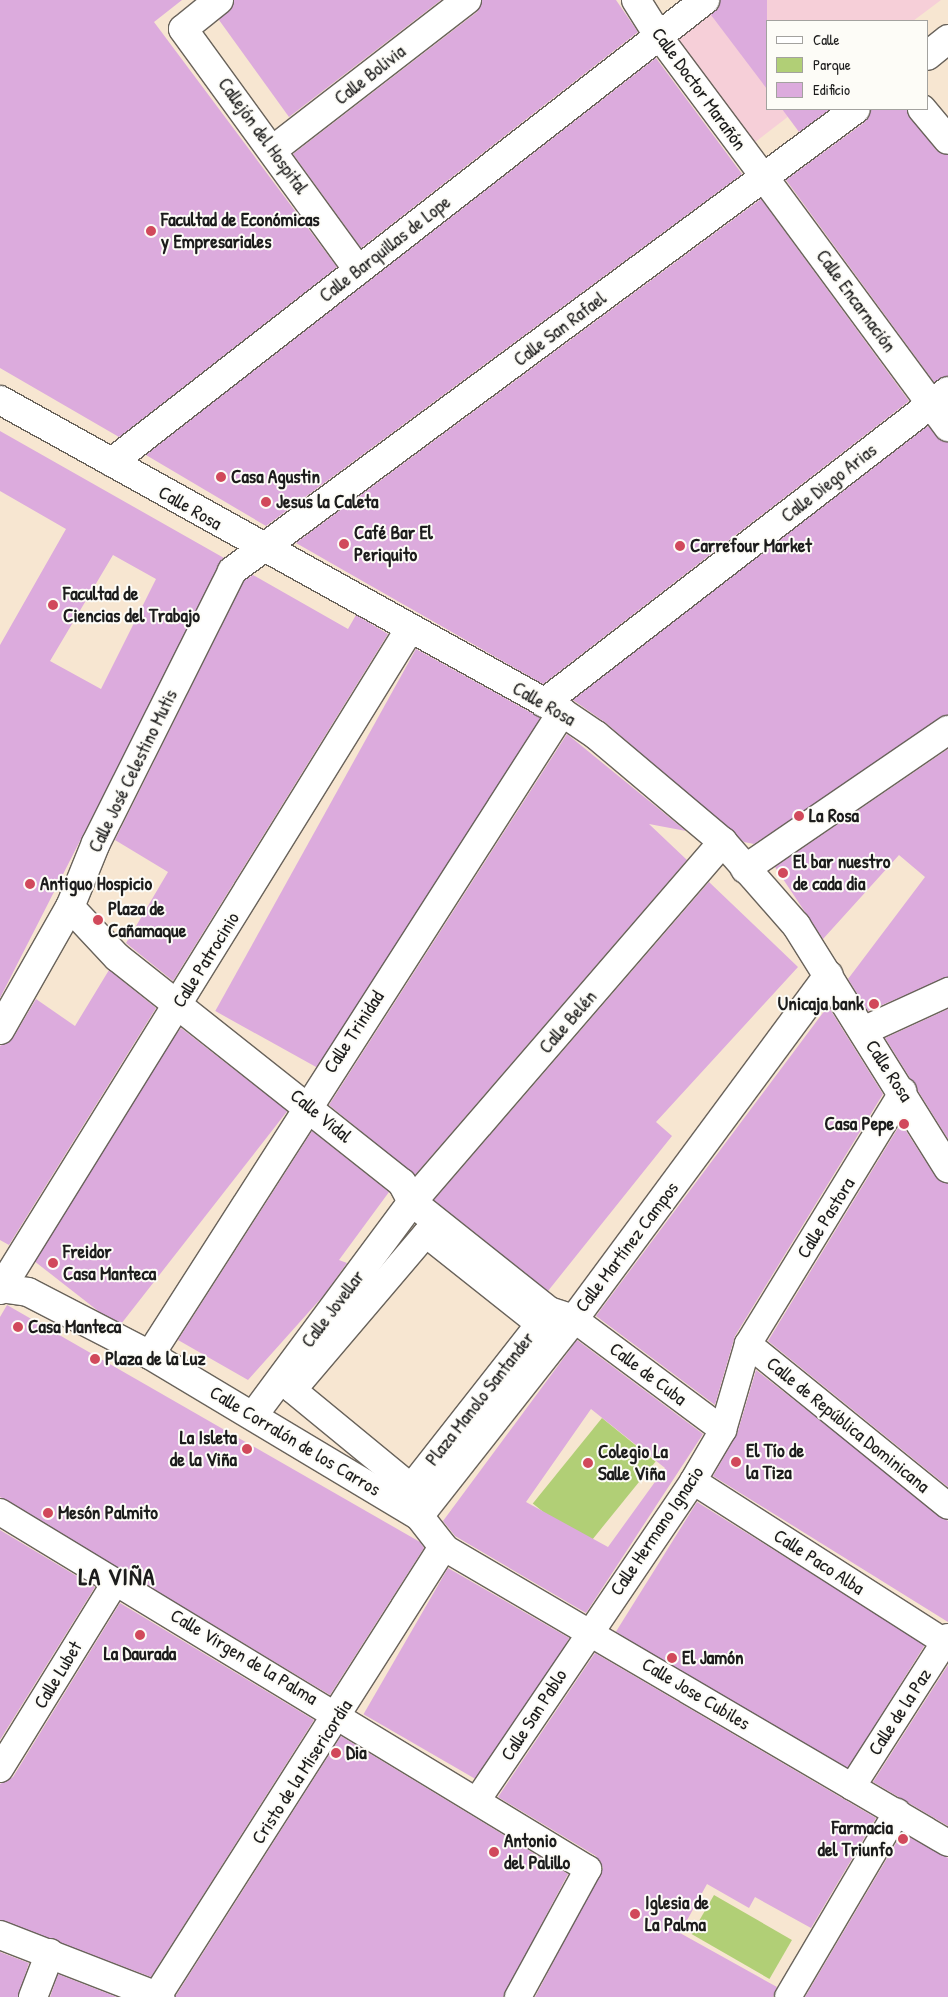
<!DOCTYPE html>
<html>
<head>
<meta charset="utf-8">
<style>
  body { margin:0 }
  #map { position:relative; width:948px; height:1997px; overflow:hidden; background:#f7e6d1; font-family:"Patrick Hand",sans-serif }
  div>[style] { position:absolute }
  [style*='--x'] { left:calc(var(--x)*1px); top:calc(var(--y)*1px); width:calc(var(--w)*1px); rotate:calc(var(--a)*1deg) }
  .built>* { inset:0; background:#f6cfd8 }
  .green>* { inset:0; background:#b1cf76; transform-origin:0 0 }
  .building>* { inset:0; background:#dcabdd; transform-origin:0 0 }
  .roads { filter:drop-shadow(1px 0 #69635b) drop-shadow(-1px 0 #69635b) drop-shadow(0 1px #69635b) drop-shadow(0 -1px #69635b) }
  .pedestrian>* { height:26px; margin:-13px; padding:0 13px; transform-origin:13px; border-radius:13px; background:#fff }
  .minor>* { height:28px; margin:-14px; padding:0 14px; transform-origin:14px; border-radius:14px; background:#fff }
  .dots>* { width:14px; height:14px; translate:-50% -50%; box-sizing:border-box; border:2px solid #fdfcf7; border-radius:50% }
  span { translate:-50% -50%; white-space:nowrap; text-align:center; line-height:1.15; -webkit-text-stroke:4px #fdfcf7; paint-order:stroke }
  .street-label { font-size:19px; color:#1c1c1c }
  .poi-label { font-size:19px; color:#1c1c1c; font-weight:700 }
  .left { translate:0 -50%; text-align:left }
  .right { translate:-100% -50%; text-align:right }
  .district-label { font-size:24px; color:#1c1c1c; font-weight:700; letter-spacing:1px }
  .legend { position:absolute; left:766px; top:20px; width:162px; height:90px; box-sizing:border-box; background:#fdfcf7; border:1px solid #a3a29f; margin:0; padding:6px 9px; list-style:none; font-size:15px; color:#1c1c1c }
  .legend li { display:flex; align-items:center; gap:10px; height:25px }
  .legend b { width:25px; border:1px solid #a3a29f }
</style>
</head>
<body>
<div id="map">
  <div class="built">
    <i style="clip-path:polygon(727px 0,941px 0,913px 21px,767px 21px,767px 109px,798px 109px,754px 143px,673px 41px)"></i>
  </div>
  <div class="green">
    <i style="left:602px;top:1418px;width:69px;height:110px;rotate:39deg"></i>
    <i style="left:714px;top:1895px;width:90px;height:45px;rotate:30deg"></i>
  </div>
  <div class="building">
    <i style="clip-path:polygon(0 0,182px 0,154px 22px,337px 267px,119px 437px,0 368px)"></i>
    <i style="clip-path:polygon(234px 0,441px 0,289px 117px,219px 20px)"></i>
    <i style="clip-path:polygon(482px 0,616px 0,638px 32px,361px 248px,293px 154px,477px 12px)"></i>
    <i style="clip-path:polygon(720px 0,767px 0,767px 89px,711px 15px)"></i>
    <i style="clip-path:polygon(656px 58px,742px 174px,266px 526px,146px 455px)"></i>
    <i style="clip-path:polygon(782px 109px,830px 109px,799px 132px)"></i>
    <i style="clip-path:polygon(871px 109px,907px 109px,936px 150px,948px 155px,948px 376px,934px 382px,786px 180px,865px 122px)"></i>
    <i style="clip-path:polygon(761px 199px,909px 401px,543px 684px,296px 543px)"></i>
    <i style="clip-path:polygon(928px 426px,948px 442px,948px 715px,754px 844px,744px 842px,606px 723px,573px 700px)"></i>
    <i style="clip-path:polygon(evenodd,0 431px,224px 558px,0 998px,0 645px,66px 529px,0 491px,0 431px,113px 555px,156px 579px,101px 689px,50px 661px,113px 555px)"></i>
    <i style="clip-path:polygon(253px 575px,348px 629px,356px 615px,388px 634px,173px 981px,126px 943px,168px 872px,115px 840px,244px 581px)"></i>
    <i style="left:416px;top:649px;width:142px;height:414px;rotate:29deg"></i>
    <i style="clip-path:polygon(567px 734px,686px 831px,649px 824px,687px 860px,415px 1175px,329px 1105px)"></i>
    <i style="clip-path:polygon(948px 749px,948px 977px,868px 1011px,848px 979px,925px 877px,899px 855px,823px 939px,775px 867px)"></i>
    <i style="clip-path:polygon(709px 882px,798px 967px,656px 1122px,672px 1136px,548px 1291px,434px 1200px)"></i>
    <i style="clip-path:polygon(109px 970px,156px 1008px,9px 1245px,0 1240px,0 1046px,13px 1038px,36px 999px,75px 1026px)"></i>
    <i style="clip-path:polygon(828px 1006px,883px 1094px,735px 1336px,715px 1405px,596px 1316px)"></i>
    <i style="clip-path:polygon(948px 1009px,948px 1139px,885px 1038px)"></i>
    <i style="left:181px;top:1028px;width:135px;height:274px;rotate:38deg"></i>
    <i style="clip-path:polygon(901px 1123px,935px 1176px,948px 1184px,948px 1487px,768px 1341px)"></i>
    <i style="clip-path:polygon(312px 1131px,389px 1192px,339px 1260px,347px 1263px,324px 1295px,248px 1380px,178px 1340px)"></i>
    <i style="clip-path:polygon(7px 1305px,420px 1542px,424px 1548px,330px 1695px,0 1497px,0 1317px)"></i>
    <i style="clip-path:polygon(evenodd,577px 1340px,703px 1434px,586px 1613px,455px 1536px,443px 1521px,577px 1340px,591px 1409px,665px 1468px,608px 1547px,526px 1502px,591px 1409px)"></i>
    <i style="clip-path:polygon(756px 1370px,948px 1521px,948px 1622px,713px 1476px,737px 1434px)"></i>
    <i style="left:697px;top:1502px;width:269px;height:153px;rotate:32deg"></i>
    <i style="clip-path:polygon(0 1530px,95px 1587px,0 1740px)"></i>
    <i style="left:448px;top:1568px;width:140px;height:169px;rotate:30deg"></i>
    <i style="clip-path:polygon(120px 1603px,314px 1720px,151px 1977px,0 1920px,0 1784px,13px 1777px)"></i>
    <i style="clip-path:polygon(595px 1653px,876px 1818px,811px 1928px,755px 1897px,749px 1908px,707px 1884px,680px 1933px,777px 1987px,773px 1997px,535px 1997px,603px 1868px,596px 1856px,498px 1797px)"></i>
    <i style="clip-path:polygon(948px 1665px,948px 1826px,873px 1782px)"></i>
    <i style="clip-path:polygon(341px 1736px,568px 1874px,503px 1997px,175px 1997px)"></i>
    <i style="clip-path:polygon(902px 1833px,948px 1858px,948px 1997px,805px 1997px)"></i>
    <i style="clip-path:polygon(0 1952px,29px 1963px,18px 1997px,0 1997px)"></i>
    <i style="clip-path:polygon(58px 1974px,117px 1997px,50px 1997px)"></i>
  </div>
  <div class="roads">
    <div class="pedestrian">
      <i style="--x:658;--y:35;--w:176;--a:53.3"></i>
      <i style="--x:426;--y:1234;--w:144;--a:38.5"></i>
      <i style="--x:539;--y:1324;--w:207;--a:128.1"></i>
      <i style="--x:411;--y:1487;--w:153;--a:-140.6"></i>
      <i style="--x:293;--y:1390;--w:205;--a:-49.6"></i>
      <i style="--x:574;--y:1319;--w:186;--a:36.7"></i>
      <i style="--x:748;--y:1344;--w:257;--a:39"></i>
      <i style="--x:693;--y:1481;--w:299;--a:32.6"></i>
      <i style="--x:0;--y:1512;--w:688;--a:31.26"></i>
      <i style="--x:588;--y:1869;--w:146;--a:118.7"></i>
      <i style="--x:443;--y:1547;--w:585;--a:30.38"></i>
      <i style="--x:0;--y:1769;--w:221;--a:-58.3"></i>
      <i style="--x:852;--y:1787;--w:178;--a:-57.4"></i>
      <i style="--x:478;--y:1799;--w:384;--a:-55.9"></i>
      <i style="--x:693;--y:1481;--w:59;--a:-59.5"></i>
      <i style="--x:723;--y:1430;--w:90;--a:-73.8"></i>
      <i style="--x:748;--y:1344;--w:297;--a:-58.5"></i>
      <i style="--x:788;--y:1997;--w:215;--a:-59.5"></i>
    </div>
    <div class="minor">
      <i style="--x:219;--y:0;--w:46;--a:141.1"></i>
      <i style="--x:183;--y:29;--w:298;--a:54"></i>
      <i style="--x:636;--y:0;--w:41;--a:57.8"></i>
      <i style="--x:927;--y:56;--w:27;--a:-39"></i>
      <i style="--x:922;--y:109;--w:40;--a:50"></i>
      <i style="--x:274;--y:149;--w:244;--a:-37.7"></i>
      <i style="--x:763;--y:176;--w:312;--a:53.6"></i>
      <i style="--x:0;--y:400;--w:643;--a:29.04"></i>
      <i style="--x:562;--y:712;--w:41;--a:34.1"></i>
      <i style="--x:596;--y:735;--w:166;--a:40.1"></i>
      <i style="--x:723;--y:842;--w:111;--a:48.7"></i>
      <i style="--x:796;--y:925;--w:287;--a:58"></i>
      <i style="--x:112;--y:462;--w:752;--a:-37.92"></i>
      <i style="--x:544;--y:703;--w:510;--a:-37.68"></i>
      <i style="--x:745;--y:869;--w:246;--a:-34.4"></i>
      <i style="--x:70;--y:907;--w:69;--a:46.8"></i>
      <i style="--x:117;--y:957;--w:364;--a:38.4"></i>
      <i style="--x:402;--y:1183;--w:21;--a:62"></i>
      <i style="--x:412;--y:1202;--w:175;--a:38.5"></i>
      <i style="--x:549;--y:1311;--w:26;--a:18"></i>
      <i style="--x:0;--y:1030;--w:142;--a:-60.4"></i>
      <i style="--x:70;--y:907;--w:69;--a:-67.9"></i>
      <i style="--x:96;--y:843;--w:304;--a:-63.4"></i>
      <i style="--x:232;--y:571;--w:776;--a:-36.52"></i>
      <i style="--x:863;--y:1031;--w:94;--a:-24.6"></i>
      <i style="--x:0;--y:1288;--w:28;--a:8"></i>
      <i style="--x:28;--y:1292;--w:137;--a:27.3"></i>
      <i style="--x:150;--y:1355;--w:313;--a:30.9"></i>
      <i style="--x:419;--y:1516;--w:39;--a:52"></i>
      <i style="--x:443;--y:1547;--w:532;--a:122.5"></i>
      <i style="--x:0;--y:1290;--w:776;--a:-58.21"></i>
      <i style="--x:150;--y:1355;--w:764;--a:-57.35"></i>
      <i style="--x:253;--y:1416;--w:267;--a:-53.4"></i>
      <i style="--x:412;--y:1202;--w:476;--a:-49.2"></i>
      <i style="--x:419;--y:1516;--w:251;--a:-51.8"></i>
      <i style="--x:574;--y:1319;--w:428;--a:-53.5"></i>
      <i style="--x:0;--y:1935;--w:172;--a:21.2"></i>
      <i style="--x:33;--y:1997;--w:47;--a:-68.9"></i>
    </div>
  </div>
  <div class="dots">
    <i style="left:151px;top:231px;background:#d1495b"></i>
    <i style="left:221px;top:477px;background:#d1495b"></i>
    <i style="left:266px;top:502px;background:#d1495b"></i>
    <i style="left:344px;top:544px;background:#d1495b"></i>
    <i style="left:680px;top:546px;background:#d1495b"></i>
    <i style="left:53px;top:605px;background:#d1495b"></i>
    <i style="left:799px;top:816px;background:#d1495b"></i>
    <i style="left:783px;top:873px;background:#d1495b"></i>
    <i style="left:30px;top:884px;background:#d1495b"></i>
    <i style="left:98px;top:920px;background:#d1495b"></i>
    <i style="left:874px;top:1004px;background:#d1495b"></i>
    <i style="left:904px;top:1124px;background:#d1495b"></i>
    <i style="left:53px;top:1263px;background:#d1495b"></i>
    <i style="left:18px;top:1327px;background:#d1495b"></i>
    <i style="left:95px;top:1359px;background:#d1495b"></i>
    <i style="left:247px;top:1449px;background:#d1495b"></i>
    <i style="left:736px;top:1462px;background:#d1495b"></i>
    <i style="left:588px;top:1463px;background:#d1495b"></i>
    <i style="left:48px;top:1513px;background:#d1495b"></i>
    <i style="left:140px;top:1635px;background:#d1495b"></i>
    <i style="left:672px;top:1658px;background:#d1495b"></i>
    <i style="left:336px;top:1753px;background:#d1495b"></i>
    <i style="left:903px;top:1839px;background:#d1495b"></i>
    <i style="left:494px;top:1852px;background:#d1495b"></i>
    <i style="left:635px;top:1914px;background:#d1495b"></i>
  </div>
  <div class="street-label">
    <span style="left:370px;top:75px;rotate:-38deg">Calle Bolivia</span>
    <span style="left:699px;top:89px;rotate:54deg">Calle Doctor Marañón</span>
    <span style="left:263px;top:136px;rotate:54deg">Callejón del Hospital</span>
    <span style="left:385px;top:249px;rotate:-38deg">Calle Barquillas de Lope</span>
    <span style="left:856px;top:301px;rotate:54deg">Calle Encarnación</span>
    <span style="left:560px;top:329px;rotate:-37deg">Calle San Rafael</span>
    <span style="left:829px;top:483px;rotate:-38deg">Calle Diego Arias</span>
    <span style="left:190px;top:508px;rotate:30deg">Calle Rosa</span>
    <span style="left:544px;top:704px;rotate:30deg">Calle Rosa</span>
    <span style="left:133px;top:771px;rotate:-64deg">Calle José Celestino Mutis</span>
    <span style="left:206px;top:960px;rotate:-58deg">Calle Patrocinio</span>
    <span style="left:568px;top:1022px;rotate:-49deg">Calle Belén</span>
    <span style="left:354px;top:1032px;rotate:-57deg">Calle Trinidad</span>
    <span style="left:889px;top:1071px;rotate:57deg">Calle Rosa</span>
    <span style="left:321px;top:1116px;rotate:39deg">Calle Vidal</span>
    <span style="left:826px;top:1218px;rotate:-58deg">Calle Pastora</span>
    <span style="left:627px;top:1247px;rotate:-53deg">Calle Martínez Campos</span>
    <span style="left:333px;top:1309px;rotate:-53deg">Calle Jovellar</span>
    <span style="left:648px;top:1374px;rotate:37deg">Calle de Cuba</span>
    <span style="left:480px;top:1399px;rotate:-52deg">Plaza Manolo Santander</span>
    <span style="left:848px;top:1425px;rotate:39deg">Calle de República Dominicana</span>
    <span style="left:295px;top:1441px;rotate:31deg">Calle Corralón de los Carros</span>
    <span style="left:657px;top:1531px;rotate:-56deg">Calle Hermano Ignacio</span>
    <span style="left:819px;top:1562px;rotate:33deg">Calle Paco Alba</span>
    <span style="left:244px;top:1657px;rotate:31deg">Calle Virgen de la Palma</span>
    <span style="left:58px;top:1675px;rotate:-59deg">Calle Lubet</span>
    <span style="left:696px;top:1694px;rotate:31deg">Calle Jose Cubiles</span>
    <span style="left:900px;top:1712px;rotate:-57deg">Calle de la Paz</span>
    <span style="left:534px;top:1715px;rotate:-57deg">Calle San Pablo</span>
    <span style="left:302px;top:1772px;rotate:-57deg">Cristo de la Misericordia</span>
  </div>
  <div class="poi-label">
    <span class="left" style="left:161px;top:231px">Facultad de Económicas<br>y Empresariales</span>
    <span class="left" style="left:231px;top:477px">Casa Agustin</span>
    <span class="left" style="left:276px;top:502px">Jesus la Caleta</span>
    <span class="left" style="left:354px;top:544px">Café Bar El<br>Periquito</span>
    <span class="left" style="left:690px;top:546px">Carrefour Market</span>
    <span class="left" style="left:63px;top:605px">Facultad de<br>Ciencias del Trabajo</span>
    <span class="left" style="left:809px;top:816px">La Rosa</span>
    <span class="left" style="left:793px;top:873px">El bar nuestro<br>de cada dia</span>
    <span class="left" style="left:40px;top:884px">Antiguo Hospicio</span>
    <span class="left" style="left:108px;top:920px">Plaza de<br>Cañamaque</span>
    <span class="right" style="left:864px;top:1004px">Unicaja bank</span>
    <span class="right" style="left:894px;top:1124px">Casa Pepe</span>
    <span class="left" style="left:63px;top:1263px">Freidor<br>Casa Manteca</span>
    <span class="left" style="left:28px;top:1327px">Casa Manteca</span>
    <span class="left" style="left:105px;top:1359px">Plaza de la Luz</span>
    <span class="right" style="left:237px;top:1449px">La Isleta<br>de la Viña</span>
    <span class="left" style="left:746px;top:1462px">El Tío de<br>la Tiza</span>
    <span class="left" style="left:598px;top:1463px">Colegio La<br>Salle Viña</span>
    <span class="left" style="left:58px;top:1513px">Mesón Palmito</span>
    <span style="left:140px;top:1654px">La Daurada</span>
    <span class="left" style="left:682px;top:1658px">El Jamón</span>
    <span class="left" style="left:346px;top:1753px">Dia</span>
    <span class="right" style="left:893px;top:1839px">Farmacia<br>del Triunfo</span>
    <span class="left" style="left:504px;top:1852px">Antonio<br>del Palillo</span>
    <span class="left" style="left:645px;top:1914px">Iglesia de<br>La Palma</span>
  </div>
  <div class="district-label">
    <span style="left:117px;top:1577px">LA VIÑA</span>
  </div>
  <ul class="legend">
  <li><b style="height:6px;background:#fff"></b>Calle</li>
  <li><b style="height:14px;background:#b1cf76"></b>Parque</li>
  <li><b style="height:14px;background:#dcabdd"></b>Edificio</li>
  </ul>
</div>
</body>
</html>
